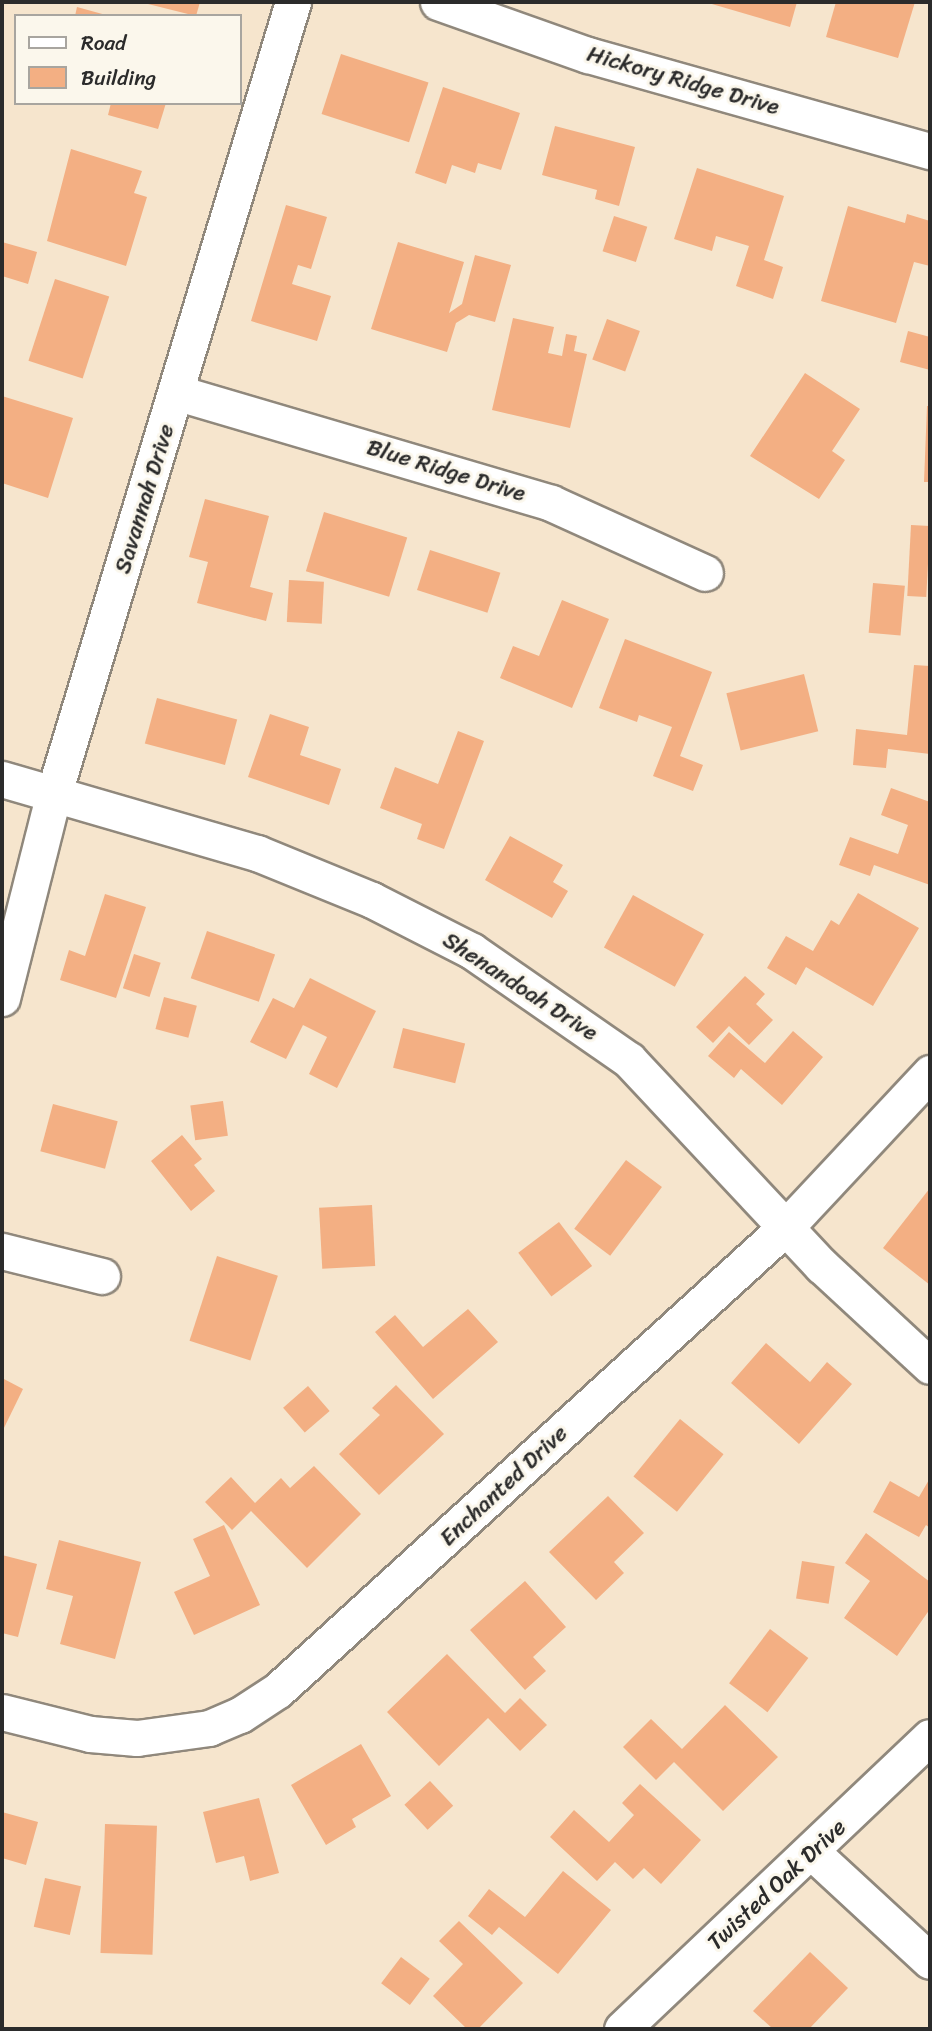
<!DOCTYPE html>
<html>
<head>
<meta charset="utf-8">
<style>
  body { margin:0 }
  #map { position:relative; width:932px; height:2031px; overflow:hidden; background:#f6e5cd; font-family:Sriracha,sans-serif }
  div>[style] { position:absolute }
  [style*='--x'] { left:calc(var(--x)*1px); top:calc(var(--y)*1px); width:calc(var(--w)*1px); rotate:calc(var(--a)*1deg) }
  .building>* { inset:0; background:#f3af83; transform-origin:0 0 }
  .roads { filter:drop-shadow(2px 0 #90887c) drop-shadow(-2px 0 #90887c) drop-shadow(0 2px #90887c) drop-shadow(0 -2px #90887c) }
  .street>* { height:35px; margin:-17.5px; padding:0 17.5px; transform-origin:17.5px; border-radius:17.5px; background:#fff }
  span { translate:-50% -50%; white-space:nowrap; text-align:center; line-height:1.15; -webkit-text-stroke:6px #fbf7ec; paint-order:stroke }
  .street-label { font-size:23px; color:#2b2b2b }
  .frame { position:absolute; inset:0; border:4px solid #2b2b2b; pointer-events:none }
  .legend { position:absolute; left:14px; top:14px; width:228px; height:91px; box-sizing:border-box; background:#fbf7ec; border:2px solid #a8a59f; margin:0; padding:9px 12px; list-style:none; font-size:21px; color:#2b2b2b }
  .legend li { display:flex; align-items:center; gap:14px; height:35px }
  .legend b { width:35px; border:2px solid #a8a59f }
</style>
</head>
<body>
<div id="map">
  <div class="building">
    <i style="clip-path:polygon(140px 2px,200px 2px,196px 16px)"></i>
    <i style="clip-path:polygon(705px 2px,797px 2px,790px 27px)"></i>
    <i style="clip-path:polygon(836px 2px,915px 2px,898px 58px,826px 37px)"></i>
    <i style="clip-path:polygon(77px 7px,106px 15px,106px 16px,75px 16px)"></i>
    <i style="left:341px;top:54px;width:92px;height:63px;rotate:18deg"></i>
    <i style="clip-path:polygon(443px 87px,520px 113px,501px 170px,478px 163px,475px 173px,452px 165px,446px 184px,415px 173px)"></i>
    <i style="clip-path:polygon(111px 103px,166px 103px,158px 129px,108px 115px)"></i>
    <i style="clip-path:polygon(555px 126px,635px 147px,619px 206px,595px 199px,597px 190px,542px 175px)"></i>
    <i style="clip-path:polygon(71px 149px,142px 171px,134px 193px,147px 197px,126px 266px,47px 241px)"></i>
    <i style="clip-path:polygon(697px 168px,784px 196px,764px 260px,783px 267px,773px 299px,736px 286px,749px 246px,716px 236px,712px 251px,674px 239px)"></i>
    <i style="clip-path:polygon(286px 205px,327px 217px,311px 269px,298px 265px,292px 284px,331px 296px,317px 341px,251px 321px)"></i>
    <i style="clip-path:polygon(848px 206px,905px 223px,907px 214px,930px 221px,930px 266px,914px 262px,896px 323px,821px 301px)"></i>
    <i style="left:614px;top:216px;width:35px;height:37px;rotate:18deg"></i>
    <i style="clip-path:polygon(2px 242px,37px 252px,28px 284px,2px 276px)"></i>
    <i style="clip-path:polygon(398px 242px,464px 262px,449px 313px,462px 304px,475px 255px,511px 265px,495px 322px,469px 315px,456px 323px,447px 352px,371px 329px)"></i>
    <i style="left:55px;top:279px;width:57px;height:86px;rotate:18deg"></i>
    <i style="clip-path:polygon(513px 318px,554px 327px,548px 353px,562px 356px,566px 334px,577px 336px,574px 351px,587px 354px,570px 428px,492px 410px)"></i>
    <i style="left:607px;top:319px;width:35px;height:43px;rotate:20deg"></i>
    <i style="clip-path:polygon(908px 331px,930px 337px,930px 370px,900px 362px)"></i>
    <i style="clip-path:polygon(805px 373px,860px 409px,832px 451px,845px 460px,819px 499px,750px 456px)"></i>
    <i style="clip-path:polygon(2px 396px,73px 418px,48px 498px,2px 483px)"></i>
    <i style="clip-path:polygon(927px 406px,930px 406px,930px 482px,924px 482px)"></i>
    <i style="clip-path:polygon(205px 499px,269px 516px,250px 587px,273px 593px,266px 621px,197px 603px,208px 562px,189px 557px)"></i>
    <i style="left:324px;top:512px;width:87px;height:62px;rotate:17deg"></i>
    <i style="left:911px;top:525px;width:19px;height:71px;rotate:3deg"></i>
    <i style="left:430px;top:550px;width:74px;height:42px;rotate:18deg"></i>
    <i style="left:289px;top:580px;width:35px;height:42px;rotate:3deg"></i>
    <i style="left:873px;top:583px;width:32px;height:50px;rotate:5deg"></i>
    <i style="clip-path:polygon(562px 600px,609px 619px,572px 708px,500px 678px,513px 646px,539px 656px)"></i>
    <i style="clip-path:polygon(625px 639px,712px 672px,680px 756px,703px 765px,693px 791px,653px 776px,672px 727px,639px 715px,637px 722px,599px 708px)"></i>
    <i style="clip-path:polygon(914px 665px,930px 666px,930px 754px,888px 749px,886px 768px,853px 765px,856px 729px,907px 735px)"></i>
    <i style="left:804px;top:674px;width:59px;height:80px;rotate:76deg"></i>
    <i style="left:157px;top:698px;width:83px;height:47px;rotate:15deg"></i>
    <i style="clip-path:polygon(270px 714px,309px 727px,300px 755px,341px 769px,329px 805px,248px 777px)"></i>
    <i style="clip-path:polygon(458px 731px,484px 741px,444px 849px,417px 839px,422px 824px,380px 808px,395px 767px,438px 784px)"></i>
    <i style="clip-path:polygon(891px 788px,930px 802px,930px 885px,874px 865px,870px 876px,839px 865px,850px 837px,898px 854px,908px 825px,881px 815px)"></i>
    <i style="clip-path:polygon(510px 836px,563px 865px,553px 882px,568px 891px,552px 918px,485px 880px)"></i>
    <i style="clip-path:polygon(858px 893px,919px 928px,873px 1006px,806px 967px,796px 985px,767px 968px,786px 936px,813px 951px,831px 920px,839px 925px)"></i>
    <i style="clip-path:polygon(105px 894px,146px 907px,116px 998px,60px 980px,69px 950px,85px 956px)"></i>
    <i style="left:633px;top:895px;width:81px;height:60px;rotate:29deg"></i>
    <i style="left:207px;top:931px;width:72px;height:50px;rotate:19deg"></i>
    <i style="left:134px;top:954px;width:28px;height:36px;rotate:18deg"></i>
    <i style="clip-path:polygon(745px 976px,765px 994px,756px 1004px,773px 1020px,749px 1045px,729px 1026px,713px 1043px,696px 1027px)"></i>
    <i style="clip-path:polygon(310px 978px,376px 1011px,337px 1088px,309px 1074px,327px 1037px,303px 1025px,286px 1059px,250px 1042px,273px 998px,294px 1008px)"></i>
    <i style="left:164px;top:997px;width:34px;height:33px;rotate:15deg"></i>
    <i style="left:403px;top:1028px;width:64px;height:41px;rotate:14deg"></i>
    <i style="clip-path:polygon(793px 1031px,823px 1057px,782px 1105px,741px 1069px,734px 1078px,708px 1056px,729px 1032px,765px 1063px)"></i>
    <i style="left:223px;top:1101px;width:35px;height:33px;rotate:82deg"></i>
    <i style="left:53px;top:1104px;width:67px;height:49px;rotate:15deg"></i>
    <i style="clip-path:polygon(182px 1135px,202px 1159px,194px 1165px,215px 1191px,191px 1211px,151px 1161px)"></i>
    <i style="left:626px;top:1160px;width:45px;height:86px;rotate:37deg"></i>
    <i style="clip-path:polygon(930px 1188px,930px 1285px,883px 1248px)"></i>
    <i style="left:372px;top:1205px;width:61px;height:53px;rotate:87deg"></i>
    <i style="left:559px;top:1222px;width:55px;height:51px;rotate:53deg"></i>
    <i style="left:217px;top:1256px;width:64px;height:89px;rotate:18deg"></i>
    <i style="clip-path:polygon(468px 1309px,498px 1342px,433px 1399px,375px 1332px,395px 1315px,423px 1347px)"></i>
    <i style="clip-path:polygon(766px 1343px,810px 1382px,827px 1362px,852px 1384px,799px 1444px,731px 1383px)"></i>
    <i style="clip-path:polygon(2px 1378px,23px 1389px,2px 1432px)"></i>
    <i style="clip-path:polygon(396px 1385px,444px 1434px,379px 1495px,339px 1454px,380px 1415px,372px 1408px)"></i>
    <i style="left:308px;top:1386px;width:33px;height:33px;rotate:49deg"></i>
    <i style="left:680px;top:1419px;width:56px;height:74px;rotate:39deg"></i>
    <i style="clip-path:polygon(314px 1466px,361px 1514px,307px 1568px,251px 1511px,232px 1530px,205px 1502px,231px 1477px,255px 1503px,281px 1478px,290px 1488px)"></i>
    <i style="clip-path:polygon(930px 1478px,930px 1528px,926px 1525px,919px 1537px,873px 1512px,890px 1481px,919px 1497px)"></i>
    <i style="clip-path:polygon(608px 1496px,644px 1533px,614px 1562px,624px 1573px,596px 1600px,549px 1552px)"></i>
    <i style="clip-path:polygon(224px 1525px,260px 1605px,194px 1635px,174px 1592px,210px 1576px,193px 1539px)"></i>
    <i style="clip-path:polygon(866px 1533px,930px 1582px,930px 1609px,897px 1656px,844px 1618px,870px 1581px,845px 1563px)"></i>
    <i style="clip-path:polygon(59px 1540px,141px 1562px,115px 1659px,60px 1644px,73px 1596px,46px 1589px)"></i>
    <i style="clip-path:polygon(2px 1555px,37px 1564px,18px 1637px,2px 1633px)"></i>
    <i style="left:802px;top:1561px;width:33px;height:38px;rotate:9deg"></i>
    <i style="clip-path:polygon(525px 1581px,566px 1627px,533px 1657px,546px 1671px,525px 1690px,470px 1630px)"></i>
    <i style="left:770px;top:1629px;width:48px;height:68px;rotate:37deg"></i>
    <i style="clip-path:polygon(447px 1654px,505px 1713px,520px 1698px,547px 1725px,520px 1751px,488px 1718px,439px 1766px,387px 1712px)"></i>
    <i style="clip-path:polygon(725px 1705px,778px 1757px,723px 1811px,674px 1762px,656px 1780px,623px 1747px,651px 1719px,682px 1749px)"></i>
    <i style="clip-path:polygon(361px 1744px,391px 1796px,352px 1819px,356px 1827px,326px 1845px,291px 1785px)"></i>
    <i style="left:430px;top:1781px;width:34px;height:35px;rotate:47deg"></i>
    <i style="clip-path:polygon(640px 1784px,701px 1840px,661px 1884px,644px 1868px,633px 1879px,615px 1862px,597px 1881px,550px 1837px,574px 1810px,609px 1842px,634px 1815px,622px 1803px)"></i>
    <i style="clip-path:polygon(259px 1798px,279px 1873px,250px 1881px,244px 1856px,216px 1863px,203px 1812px)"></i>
    <i style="clip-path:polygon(2px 1812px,38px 1822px,26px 1865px,2px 1858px)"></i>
    <i style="left:105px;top:1824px;width:52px;height:129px;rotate:2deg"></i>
    <i style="clip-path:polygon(563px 1871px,611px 1910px,558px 1974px,499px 1927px,492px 1935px,468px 1916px,489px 1889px,525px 1917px)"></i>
    <i style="left:45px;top:1878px;width:37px;height:50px;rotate:13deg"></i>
    <i style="clip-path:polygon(459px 1921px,523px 1983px,478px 2029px,467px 2029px,433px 1996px,463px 1964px,439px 1941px)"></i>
    <i style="clip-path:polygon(810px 1952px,848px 1988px,809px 2029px,773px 2029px,753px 2011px)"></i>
    <i style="left:401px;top:1957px;width:36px;height:33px;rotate:37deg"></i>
  </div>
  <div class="roads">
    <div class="street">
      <i style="--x:438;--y:2;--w:159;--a:19.5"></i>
      <i style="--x:588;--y:55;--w:355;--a:15.7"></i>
      <i style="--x:178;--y:393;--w:389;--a:16.4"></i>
      <i style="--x:551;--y:503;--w:169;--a:24.4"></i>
      <i style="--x:2;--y:779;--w:266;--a:16.2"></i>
      <i style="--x:257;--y:853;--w:124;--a:22.2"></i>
      <i style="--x:372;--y:900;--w:112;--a:27"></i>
      <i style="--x:472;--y:951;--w:191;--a:34.8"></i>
      <i style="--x:629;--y:1060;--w:282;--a:46.9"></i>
      <i style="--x:822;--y:1266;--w:147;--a:42.8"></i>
      <i style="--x:2;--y:998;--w:211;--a:-75.8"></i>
      <i style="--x:54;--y:793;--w:826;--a:-73.19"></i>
      <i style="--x:2;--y:1251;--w:103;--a:14"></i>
      <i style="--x:2;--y:1712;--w:91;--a:14"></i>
      <i style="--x:90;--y:1734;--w:47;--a:4.9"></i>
      <i style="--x:137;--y:1738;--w:73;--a:-7.9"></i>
      <i style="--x:209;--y:1728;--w:34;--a:-23"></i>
      <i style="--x:240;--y:1715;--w:45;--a:-33.3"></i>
      <i style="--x:278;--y:1690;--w:687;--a:-42.35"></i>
      <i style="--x:786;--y:1227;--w:211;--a:-46.9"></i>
      <i style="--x:813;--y:1853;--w:159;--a:42.7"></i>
      <i style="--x:622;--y:2029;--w:424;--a:-43.5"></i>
    </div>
  </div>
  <div class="street-label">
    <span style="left:683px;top:81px;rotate:16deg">Hickory Ridge Drive</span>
    <span style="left:446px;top:471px;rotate:17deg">Blue Ridge Drive</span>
    <span style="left:145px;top:499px;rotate:-73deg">Savannah Drive</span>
    <span style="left:520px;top:987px;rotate:33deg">Shenandoah Drive</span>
    <span style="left:504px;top:1486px;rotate:-43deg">Enchanted Drive</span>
    <span style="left:777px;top:1885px;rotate:-43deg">Twisted Oak Drive</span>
  </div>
  <div class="frame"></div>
  <ul class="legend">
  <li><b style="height:9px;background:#fff"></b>Road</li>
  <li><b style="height:19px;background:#f3af83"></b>Building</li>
  </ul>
</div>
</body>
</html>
